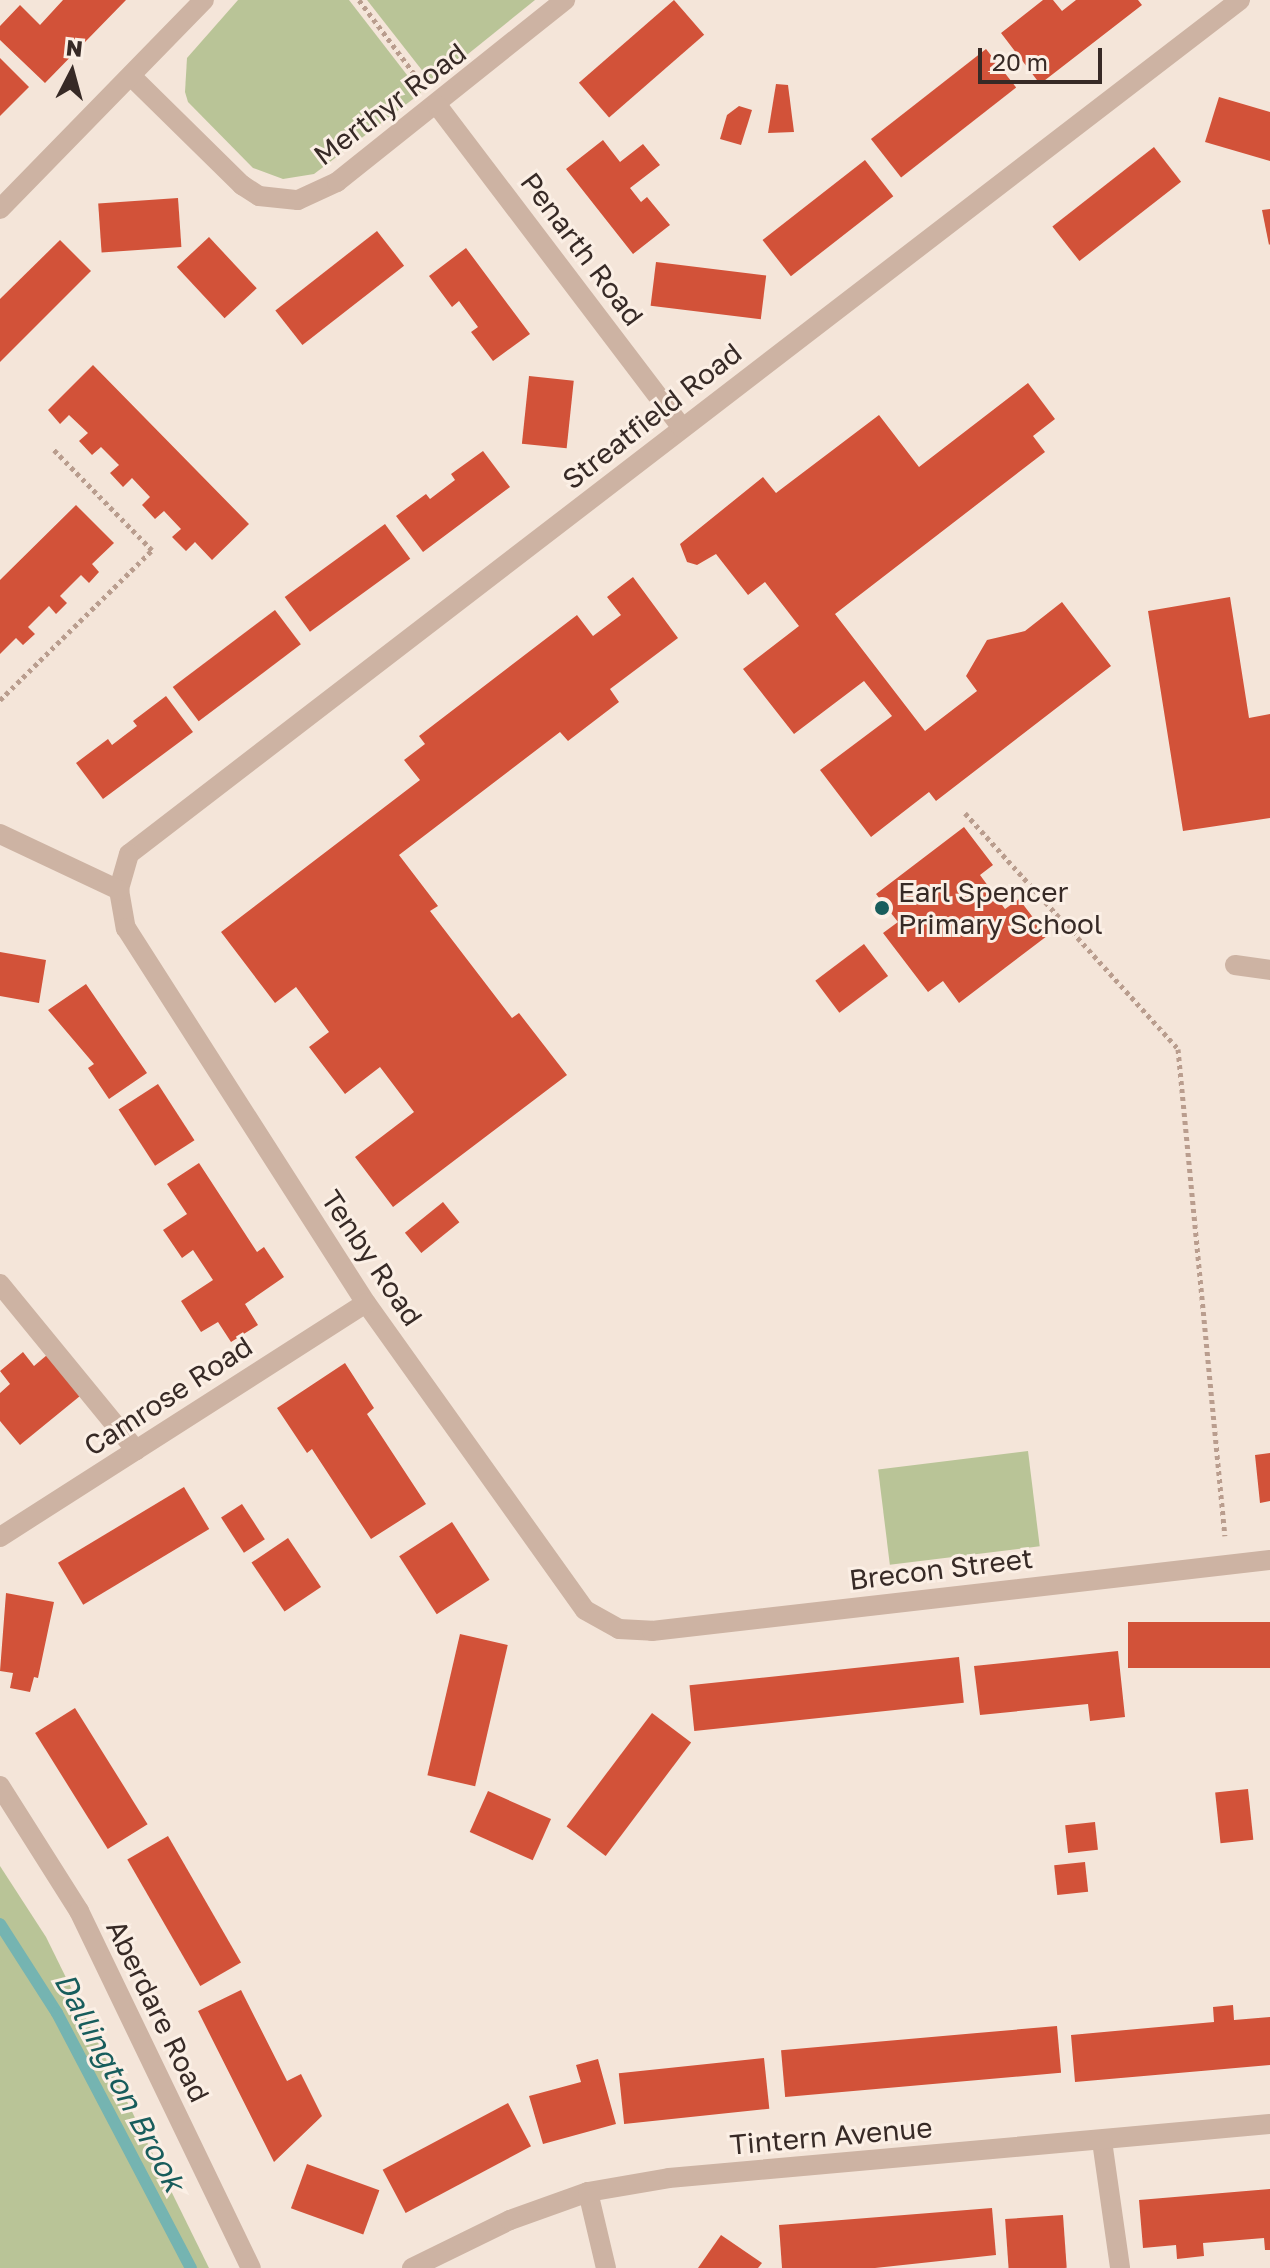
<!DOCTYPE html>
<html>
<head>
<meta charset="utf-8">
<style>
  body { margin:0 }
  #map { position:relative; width:1270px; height:2268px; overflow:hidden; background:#f4e5d9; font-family:"Golos Text",sans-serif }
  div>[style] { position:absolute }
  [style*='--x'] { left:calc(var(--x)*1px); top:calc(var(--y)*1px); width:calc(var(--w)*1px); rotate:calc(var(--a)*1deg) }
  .green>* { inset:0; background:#b9c497; transform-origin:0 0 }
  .stream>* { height:12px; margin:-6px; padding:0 6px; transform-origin:6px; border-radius:6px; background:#75b4b1 }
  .building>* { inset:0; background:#d25239; transform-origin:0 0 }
  .path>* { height:5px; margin-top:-2.5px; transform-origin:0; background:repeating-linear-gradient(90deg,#b99d8e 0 4px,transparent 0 8px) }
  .minor>* { height:20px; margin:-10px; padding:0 10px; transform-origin:10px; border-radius:10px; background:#cdb3a3 }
  .dots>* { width:22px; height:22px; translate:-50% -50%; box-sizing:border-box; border:4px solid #fbefe5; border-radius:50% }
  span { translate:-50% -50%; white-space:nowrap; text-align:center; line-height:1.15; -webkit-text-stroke:6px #fbefe5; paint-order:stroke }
  .street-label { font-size:28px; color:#372a26 }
  .poi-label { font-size:28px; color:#372a26 }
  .left { translate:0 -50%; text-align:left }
  .water-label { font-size:30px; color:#185d5c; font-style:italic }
  .north { position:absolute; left:32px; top:32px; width:80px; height:80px; -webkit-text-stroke:6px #fbefe5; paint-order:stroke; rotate:6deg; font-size:22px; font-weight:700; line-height:32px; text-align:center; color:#372a26 }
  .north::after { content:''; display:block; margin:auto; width:28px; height:36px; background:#372a26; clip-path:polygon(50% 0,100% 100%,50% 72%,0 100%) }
  .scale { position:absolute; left:978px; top:48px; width:124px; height:36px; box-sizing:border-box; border:4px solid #372a26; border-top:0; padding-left:10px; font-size:24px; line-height:28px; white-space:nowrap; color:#372a26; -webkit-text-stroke:6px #fbefe5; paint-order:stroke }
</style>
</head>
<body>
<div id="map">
  <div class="green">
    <i style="clip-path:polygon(238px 0,349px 0,421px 93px,314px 174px,283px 179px,253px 168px,188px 102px,185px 92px,187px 58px)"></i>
    <i style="clip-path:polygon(367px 0,535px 0,432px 83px)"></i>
    <i style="left:1028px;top:1451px;width:96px;height:151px;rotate:83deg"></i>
    <i style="clip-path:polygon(0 1866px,46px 1937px,209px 2268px,0 2268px)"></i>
  </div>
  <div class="stream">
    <i style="--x:0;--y:1924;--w:106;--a:57.4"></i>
    <i style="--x:57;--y:2013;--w:288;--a:62.3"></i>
  </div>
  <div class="building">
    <i style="clip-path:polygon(63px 0,126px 0,45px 83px,0 40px,0 26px,20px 5px,40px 25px)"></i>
    <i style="left:674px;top:0;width:46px;height:126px;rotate:49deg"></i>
    <i style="clip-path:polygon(1043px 0,1053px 0,1062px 11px,1076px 0,1138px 0,1142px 5px,1040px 84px,1001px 33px)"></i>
    <i style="left:986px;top:49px;width:49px;height:146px;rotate:52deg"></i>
    <i style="clip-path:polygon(0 58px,29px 87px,0 116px)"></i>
    <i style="clip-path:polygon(776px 84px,788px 85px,794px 132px,768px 133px)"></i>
    <i style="clip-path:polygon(1219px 97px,1270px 112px,1270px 161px,1205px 142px)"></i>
    <i style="clip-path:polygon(739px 106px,752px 110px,741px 145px,720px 139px,727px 115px)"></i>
    <i style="clip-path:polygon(603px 140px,620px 162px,643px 144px,660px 165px,630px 188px,641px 202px,647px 197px,670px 225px,633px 254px,566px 169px)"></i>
    <i style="left:1154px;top:147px;width:44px;height:129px;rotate:52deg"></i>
    <i style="left:865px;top:160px;width:46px;height:130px;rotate:52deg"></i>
    <i style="left:178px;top:198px;width:49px;height:80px;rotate:86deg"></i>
    <i style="clip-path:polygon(1270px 209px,1270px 244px,1269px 245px,1262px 210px)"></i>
    <i style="left:377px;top:231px;width:44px;height:129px;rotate:52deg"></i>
    <i style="left:209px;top:237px;width:70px;height:44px;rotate:47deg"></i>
    <i style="clip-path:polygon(60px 240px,91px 271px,0 362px,0 299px)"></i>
    <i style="clip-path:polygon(466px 248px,530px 334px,493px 361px,471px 332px,478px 327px,459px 301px,452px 307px,429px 276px)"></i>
    <i style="left:656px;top:262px;width:111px;height:44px;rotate:7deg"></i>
    <i style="clip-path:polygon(93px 365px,249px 524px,212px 560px,195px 542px,186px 551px,172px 537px,181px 529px,164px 511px,155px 519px,142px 505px,150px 497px,132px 478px,123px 487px,110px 473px,119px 465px,101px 447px,92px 455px,79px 441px,88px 433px,69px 415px,60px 424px,48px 410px)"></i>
    <i style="left:529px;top:376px;width:45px;height:68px;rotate:6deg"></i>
    <i style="clip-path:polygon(1028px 383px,1055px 419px,1033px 436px,1045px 452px,835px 614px,925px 731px,977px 691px,966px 676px,987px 640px,1025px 631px,1062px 602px,1111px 666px,936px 801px,929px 792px,871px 837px,820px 770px,892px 716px,864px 681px,794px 734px,743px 669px,799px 626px,765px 582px,748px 595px,716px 554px,697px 565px,687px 562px,680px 544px,763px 477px,776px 493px,879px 415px,919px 467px)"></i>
    <i style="clip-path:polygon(483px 451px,510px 487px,423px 552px,396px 516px,426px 494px,430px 499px,455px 480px,451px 474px)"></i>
    <i style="clip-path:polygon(76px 505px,114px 543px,92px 564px,99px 572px,89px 583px,81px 575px,60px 596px,67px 603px,56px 614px,49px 606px,28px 627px,35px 634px,23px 645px,16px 638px,0 654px,0 580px)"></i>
    <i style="left:385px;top:524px;width:43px;height:124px;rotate:54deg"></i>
    <i style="clip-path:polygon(633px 577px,678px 638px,610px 689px,619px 702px,568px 741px,560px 732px,399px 855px,438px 906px,430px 911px,512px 1018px,519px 1013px,567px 1075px,393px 1207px,355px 1157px,414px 1112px,380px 1067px,345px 1094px,309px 1047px,329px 1032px,296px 987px,275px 1003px,221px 932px,420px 780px,404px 760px,425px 744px,419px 736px,577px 615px,593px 636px,621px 615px,607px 597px)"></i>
    <i style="clip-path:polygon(1230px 597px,1249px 718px,1270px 714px,1270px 818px,1183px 831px,1148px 611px)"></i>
    <i style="left:275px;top:610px;width:43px;height:128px;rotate:53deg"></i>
    <i style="clip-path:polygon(166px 696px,193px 732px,103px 799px,76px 763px,108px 739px,112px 745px,125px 735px,137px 726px,133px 721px)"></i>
    <i style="clip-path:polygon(964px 827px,993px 865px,980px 875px,1005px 909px,1019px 899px,1047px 936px,959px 1003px,943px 981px,928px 992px,883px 933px,898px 922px,876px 894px)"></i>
    <i style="left:864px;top:944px;width:40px;height:61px;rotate:53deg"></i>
    <i style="clip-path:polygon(0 952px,46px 960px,39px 1003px,0 996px)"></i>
    <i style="clip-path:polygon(86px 984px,147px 1073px,109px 1099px,88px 1068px,94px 1064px,48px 1010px)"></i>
    <i style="left:158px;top:1084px;width:67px;height:47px;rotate:57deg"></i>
    <i style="clip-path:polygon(199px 1163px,257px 1252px,264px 1247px,284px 1277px,245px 1304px,258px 1325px,231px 1342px,218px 1322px,201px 1332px,181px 1301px,213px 1280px,193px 1250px,182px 1258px,163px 1230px,187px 1214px,167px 1184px)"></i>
    <i style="left:443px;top:1202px;width:26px;height:49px;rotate:51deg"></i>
    <i style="clip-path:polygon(23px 1352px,34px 1366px,47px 1355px,80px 1396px,20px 1445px,0 1421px,0 1393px,10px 1384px,0 1371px)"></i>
    <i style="clip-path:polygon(345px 1363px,374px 1408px,367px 1414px,426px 1504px,371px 1539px,312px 1449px,307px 1453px,277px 1408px)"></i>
    <i style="clip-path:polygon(1270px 1453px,1270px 1501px,1260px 1503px,1255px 1455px)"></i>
    <i style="left:184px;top:1487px;width:49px;height:147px;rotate:59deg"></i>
    <i style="left:242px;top:1504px;width:42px;height:25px;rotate:57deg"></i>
    <i style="left:452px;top:1522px;width:69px;height:63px;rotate:57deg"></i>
    <i style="left:288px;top:1538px;width:59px;height:44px;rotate:56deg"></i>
    <i style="clip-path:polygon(6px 1593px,54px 1602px,38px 1678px,34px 1677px,30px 1692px,10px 1688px,13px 1673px,0 1671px)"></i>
    <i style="left:1270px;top:1622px;width:46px;height:142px;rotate:90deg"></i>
    <i style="left:460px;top:1634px;width:49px;height:145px;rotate:13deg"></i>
    <i style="clip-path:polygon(1118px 1651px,1125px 1717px,1090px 1721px,1088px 1704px,980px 1715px,974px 1666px)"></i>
    <i style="left:959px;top:1657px;width:46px;height:271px;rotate:84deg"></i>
    <i style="left:75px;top:1708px;width:137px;height:47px;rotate:58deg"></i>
    <i style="left:652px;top:1713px;width:49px;height:142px;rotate:37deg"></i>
    <i style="left:1248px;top:1789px;width:51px;height:33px;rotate:84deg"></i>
    <i style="left:488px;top:1791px;width:69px;height:45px;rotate:24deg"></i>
    <i style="left:1095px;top:1822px;width:28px;height:30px;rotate:84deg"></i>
    <i style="left:168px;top:1836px;width:146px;height:47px;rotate:60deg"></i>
    <i style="left:1085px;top:1862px;width:30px;height:31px;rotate:84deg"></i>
    <i style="clip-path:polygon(241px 1990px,287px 2081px,301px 2074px,322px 2116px,274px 2162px,198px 2011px)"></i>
    <i style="clip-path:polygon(1233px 2005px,1234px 2020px,1270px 2017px,1270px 2065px,1075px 2082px,1071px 2035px,1214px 2022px,1213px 2007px)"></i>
    <i style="left:1057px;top:2026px;width:47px;height:277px;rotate:85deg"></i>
    <i style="left:764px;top:2058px;width:51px;height:146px;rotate:84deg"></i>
    <i style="clip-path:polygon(598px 2059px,616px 2124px,543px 2144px,529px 2096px,581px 2082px,576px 2065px)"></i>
    <i style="left:508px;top:2103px;width:49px;height:142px;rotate:62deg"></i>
    <i style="left:307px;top:2164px;width:77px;height:47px;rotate:20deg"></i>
    <i style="clip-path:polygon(1270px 2189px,1270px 2250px,1265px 2250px,1264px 2238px,1203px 2243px,1204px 2256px,1177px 2259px,1176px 2245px,1143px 2248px,1139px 2200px)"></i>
    <i style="clip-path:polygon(992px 2208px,996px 2255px,875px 2268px,782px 2268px,779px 2225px)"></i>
    <i style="left:1063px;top:2215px;width:53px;height:58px;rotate:86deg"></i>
    <i style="clip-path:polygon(721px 2235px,762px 2263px,758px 2268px,698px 2268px)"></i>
  </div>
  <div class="path">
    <i style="--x:359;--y:0;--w:99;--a:53.2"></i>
    <i style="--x:0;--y:700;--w:214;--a:-44.6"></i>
    <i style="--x:152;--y:550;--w:143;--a:-134.4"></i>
    <i style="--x:965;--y:813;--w:318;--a:47.9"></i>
    <i style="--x:1178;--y:1049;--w:489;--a:84.5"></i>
  </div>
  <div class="minor">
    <i style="--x:1240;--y:0;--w:1401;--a:142.45"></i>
    <i style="--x:129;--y:854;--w:37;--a:106"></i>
    <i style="--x:119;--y:890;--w:39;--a:80"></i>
    <i style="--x:126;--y:928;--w:445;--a:57.4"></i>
    <i style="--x:366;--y:1303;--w:377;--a:54.5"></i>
    <i style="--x:585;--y:1610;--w:39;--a:29"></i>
    <i style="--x:619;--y:1629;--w:33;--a:3"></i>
    <i style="--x:652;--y:1631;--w:622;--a:-6.55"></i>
    <i style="--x:131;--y:76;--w:156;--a:44.5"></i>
    <i style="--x:242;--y:185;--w:20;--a:33"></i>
    <i style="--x:259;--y:196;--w:39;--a:6"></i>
    <i style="--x:298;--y:200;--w:43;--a:-24.8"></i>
    <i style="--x:337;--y:182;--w:292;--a:-38.6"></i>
    <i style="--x:437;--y:105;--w:405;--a:52.8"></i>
    <i style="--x:0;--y:209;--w:292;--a:-45.7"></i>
    <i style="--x:0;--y:834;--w:132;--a:25.2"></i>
    <i style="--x:1235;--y:965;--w:35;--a:8"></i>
    <i style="--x:0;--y:1284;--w:215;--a:50.7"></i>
    <i style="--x:0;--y:1537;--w:434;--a:-32.6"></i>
    <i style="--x:0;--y:1786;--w:148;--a:57.7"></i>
    <i style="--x:79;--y:1911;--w:396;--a:64.3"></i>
    <i style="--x:1102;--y:2141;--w:128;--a:81.9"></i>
    <i style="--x:588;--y:2192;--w:78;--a:76.7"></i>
    <i style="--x:412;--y:2268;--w:109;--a:-26.1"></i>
    <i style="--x:510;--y:2220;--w:83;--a:-19.7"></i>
    <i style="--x:588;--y:2192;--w:82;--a:-9.8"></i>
    <i style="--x:669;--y:2178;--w:603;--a:-5.13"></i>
  </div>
  <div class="dots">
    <i style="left:882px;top:908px;background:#185d5c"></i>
  </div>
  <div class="street-label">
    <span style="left:390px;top:104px;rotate:-37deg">Merthyr Road</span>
    <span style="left:582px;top:249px;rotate:53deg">Penarth Road</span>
    <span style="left:652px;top:416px;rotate:-38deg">Streatfield Road</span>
    <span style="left:372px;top:1258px;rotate:56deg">Tenby Road</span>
    <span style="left:168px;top:1396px;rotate:-33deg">Camrose Road</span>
    <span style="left:941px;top:1569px;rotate:-7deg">Brecon Street</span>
    <span style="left:158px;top:2011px;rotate:64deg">Aberdare Road</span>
    <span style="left:831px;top:2136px;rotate:-5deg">Tintern Avenue</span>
  </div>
  <div class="poi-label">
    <span class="left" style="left:898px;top:908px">Earl Spencer<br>Primary School</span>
  </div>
  <div class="water-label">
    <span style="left:120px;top:2082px;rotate:62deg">Dallington Brook</span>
  </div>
  <div class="north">N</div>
  <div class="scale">20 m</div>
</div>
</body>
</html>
